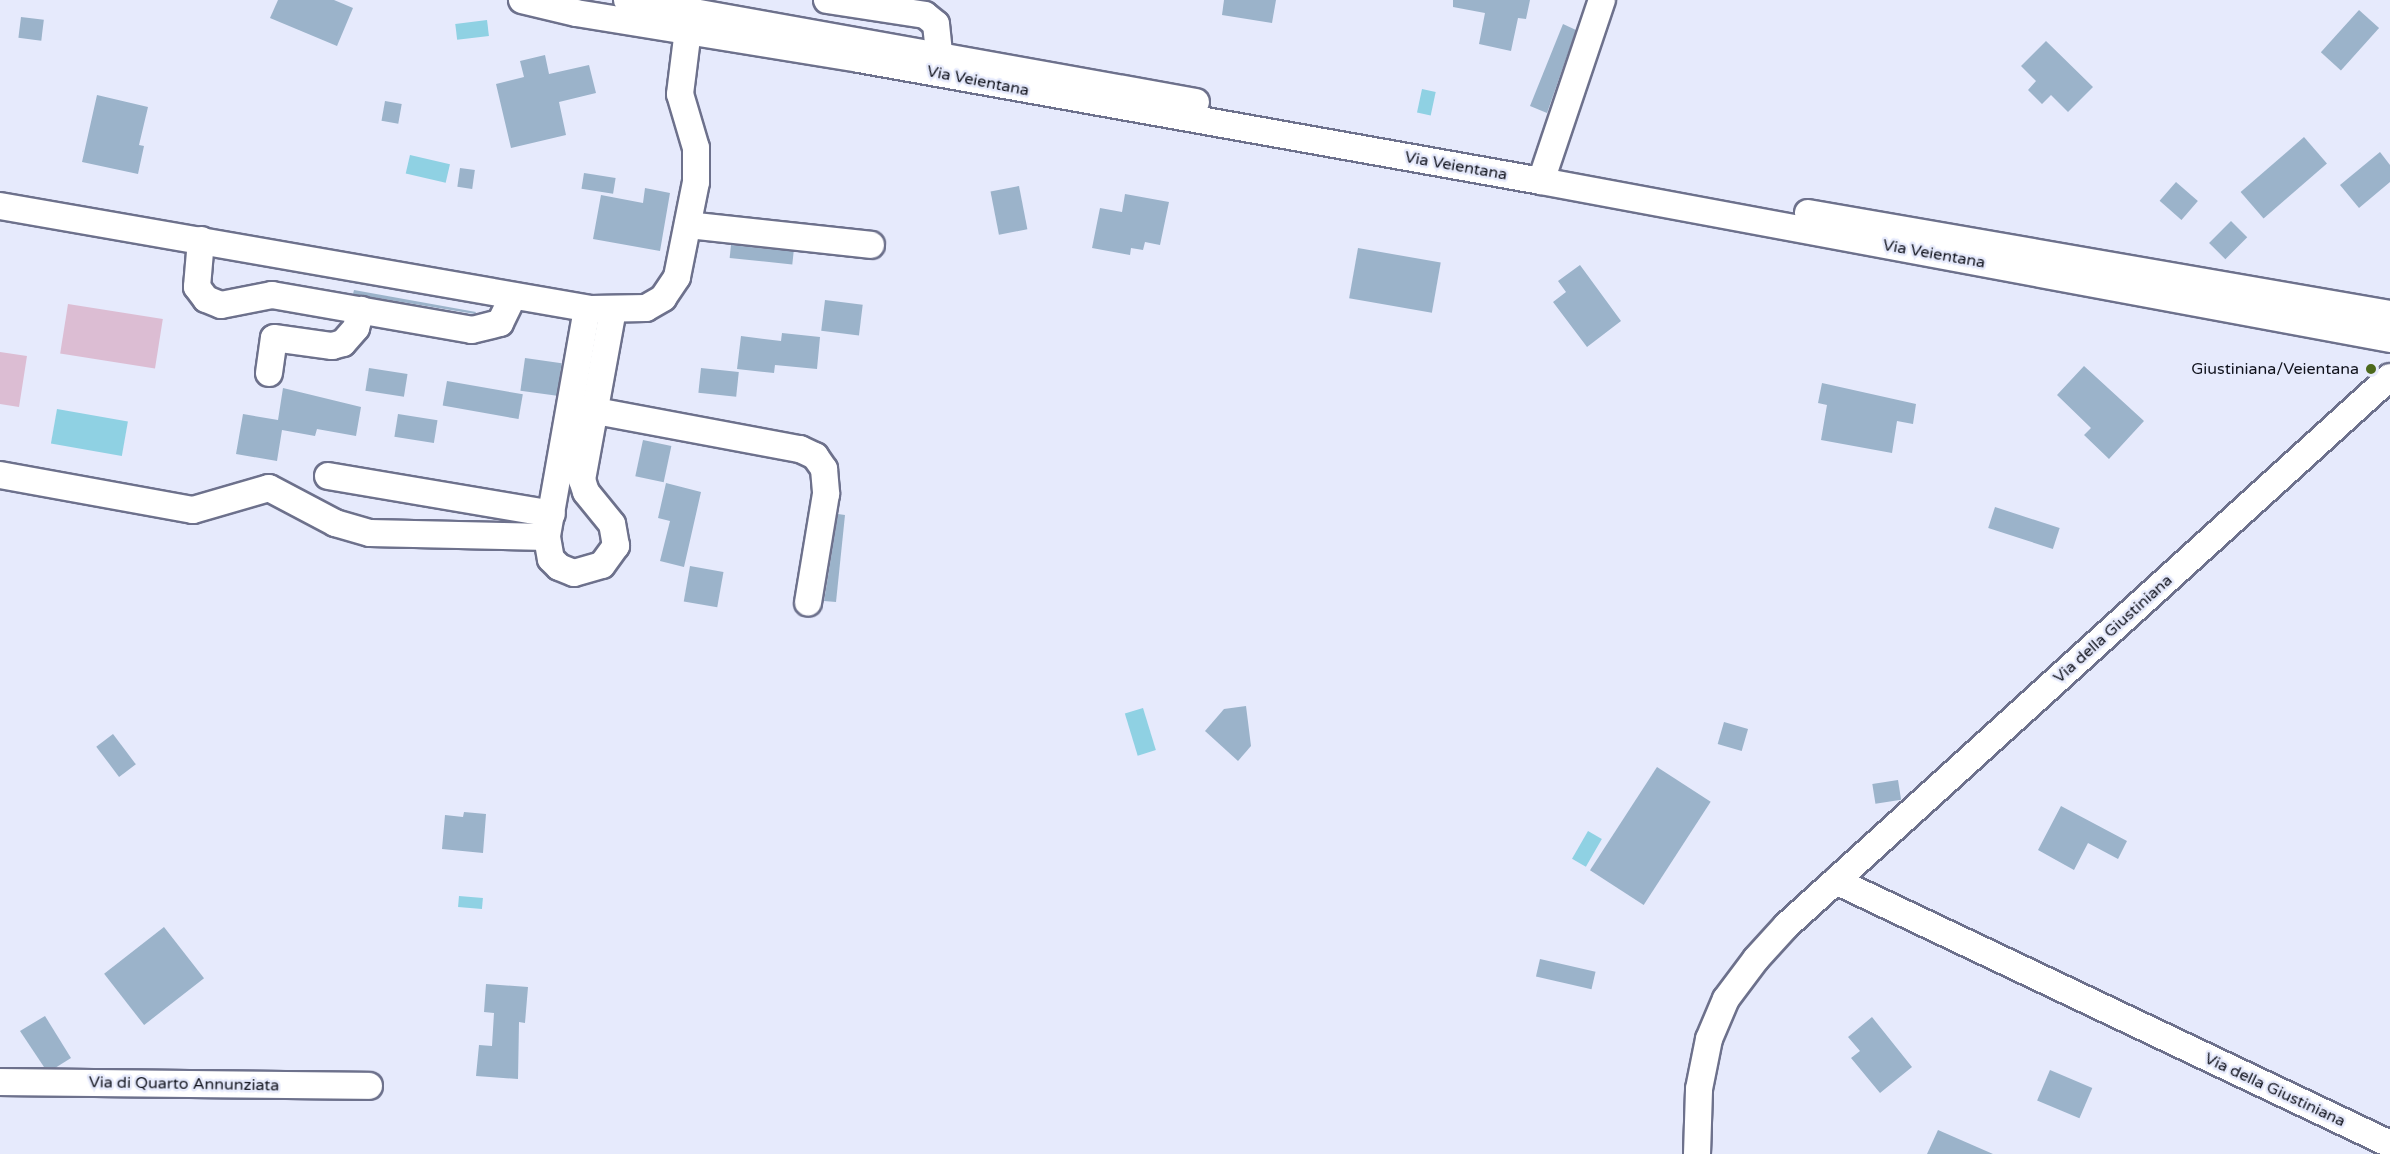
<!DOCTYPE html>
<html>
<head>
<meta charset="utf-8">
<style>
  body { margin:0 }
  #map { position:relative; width:2390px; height:1154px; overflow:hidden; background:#e6eafc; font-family:"Varela Round",sans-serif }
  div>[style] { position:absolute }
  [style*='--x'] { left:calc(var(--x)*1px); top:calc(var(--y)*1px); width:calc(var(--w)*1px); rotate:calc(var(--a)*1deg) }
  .green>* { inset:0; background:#dcbdd3; transform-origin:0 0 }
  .water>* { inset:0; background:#8fd1e3; transform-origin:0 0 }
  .building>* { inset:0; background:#9bb3ca; transform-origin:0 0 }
  .roads { filter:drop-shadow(2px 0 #6d718c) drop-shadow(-2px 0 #6d718c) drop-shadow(0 2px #6d718c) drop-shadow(0 -2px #6d718c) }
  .minor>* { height:26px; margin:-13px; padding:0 13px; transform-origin:13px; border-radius:13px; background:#fff }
  .dots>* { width:16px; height:16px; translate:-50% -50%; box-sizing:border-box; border:3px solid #e6eafc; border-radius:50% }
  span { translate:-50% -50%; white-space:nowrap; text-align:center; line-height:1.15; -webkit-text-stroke:5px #e6eafc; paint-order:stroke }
  .street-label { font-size:16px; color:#10121c }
  .poi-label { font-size:16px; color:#10121c }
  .right { translate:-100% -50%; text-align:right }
</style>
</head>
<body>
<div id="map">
  <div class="green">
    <i style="left:68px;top:304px;width:96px;height:50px;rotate:9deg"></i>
    <i style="clip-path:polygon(0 352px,27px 356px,19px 407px,0 404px)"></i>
  </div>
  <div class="water">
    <i style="left:487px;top:20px;width:16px;height:32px;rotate:83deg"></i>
    <i style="left:1422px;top:89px;width:14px;height:24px;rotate:12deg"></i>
    <i style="left:410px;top:155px;width:41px;height:19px;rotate:13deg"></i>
    <i style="left:57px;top:409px;width:72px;height:35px;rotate:10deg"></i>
    <i style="left:1143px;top:708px;width:44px;height:19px;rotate:73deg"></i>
    <i style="left:1588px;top:831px;width:16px;height:32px;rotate:30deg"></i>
    <i style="left:459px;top:896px;width:24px;height:11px;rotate:5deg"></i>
  </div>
  <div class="building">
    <i style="clip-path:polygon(278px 0,334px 0,353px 8px,337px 46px,270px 18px)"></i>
    <i style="clip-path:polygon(1224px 0,1276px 0,1272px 23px,1222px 15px)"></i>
    <i style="clip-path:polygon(1453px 0,1530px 0,1526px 19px,1518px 18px,1511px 51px,1479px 44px,1485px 13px,1453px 7px)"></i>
    <i style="left:2359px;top:10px;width:27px;height:57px;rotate:42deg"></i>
    <i style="left:21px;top:17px;width:23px;height:21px;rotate:7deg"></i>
    <i style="clip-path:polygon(1563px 24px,1576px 30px,1547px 113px,1530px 106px)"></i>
    <i style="clip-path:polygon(2046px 41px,2093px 87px,2068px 112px,2051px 95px,2042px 104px,2028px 90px,2036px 81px,2021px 66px)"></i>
    <i style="clip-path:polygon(545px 55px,549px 74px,589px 65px,596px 93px,559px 102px,566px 135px,511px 148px,496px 84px,524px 77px,520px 61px)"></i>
    <i style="clip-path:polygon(97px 95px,148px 107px,139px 145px,144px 146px,138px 174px,82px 162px)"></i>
    <i style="left:385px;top:101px;width:17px;height:20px;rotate:10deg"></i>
    <i style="left:2304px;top:137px;width:35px;height:84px;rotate:49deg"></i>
    <i style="clip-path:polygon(2380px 152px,2390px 165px,2390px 182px,2359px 208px,2340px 185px)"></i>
    <i style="left:460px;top:168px;width:15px;height:19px;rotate:8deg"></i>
    <i style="left:584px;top:173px;width:32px;height:16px;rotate:9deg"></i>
    <i style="left:2176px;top:182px;width:29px;height:25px;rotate:41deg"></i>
    <i style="left:1019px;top:186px;width:44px;height:29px;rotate:79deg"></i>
    <i style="clip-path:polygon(645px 188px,670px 193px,660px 251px,593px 239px,601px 195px,643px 203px)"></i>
    <i style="clip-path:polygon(1125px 194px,1169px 202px,1160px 245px,1145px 242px,1143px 250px,1131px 248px,1130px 255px,1092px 248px,1100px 208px,1122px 212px)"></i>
    <i style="left:2231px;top:221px;width:23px;height:31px;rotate:45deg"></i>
    <i style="left:731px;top:245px;width:63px;height:13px;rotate:6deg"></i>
    <i style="left:1358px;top:248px;width:84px;height:51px;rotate:10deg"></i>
    <i style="clip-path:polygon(1580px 265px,1621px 321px,1587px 347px,1553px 302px,1566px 292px,1558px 281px)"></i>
    <i style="clip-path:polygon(354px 290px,476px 312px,475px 314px,353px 294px)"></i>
    <i style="left:825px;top:300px;width:38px;height:31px;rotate:7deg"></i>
    <i style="clip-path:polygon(782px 333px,820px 337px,817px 369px,775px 365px,774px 373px,737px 369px,741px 336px,781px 341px)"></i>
    <i style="left:525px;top:358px;width:37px;height:33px;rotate:8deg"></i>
    <i style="clip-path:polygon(2084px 366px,2144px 421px,2109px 459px,2084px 435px,2091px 428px,2057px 395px)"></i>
    <i style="left:369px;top:368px;width:39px;height:23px;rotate:9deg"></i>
    <i style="left:701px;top:368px;width:38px;height:25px;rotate:6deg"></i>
    <i style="left:447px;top:381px;width:77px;height:25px;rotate:10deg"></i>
    <i style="clip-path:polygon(1822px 383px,1916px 404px,1913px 424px,1897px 421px,1892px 453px,1821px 440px,1827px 405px,1818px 403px)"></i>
    <i style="clip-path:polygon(283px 388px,361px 407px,356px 436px,317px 429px,315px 436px,282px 430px,277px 461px,236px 454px,243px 414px,278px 420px)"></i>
    <i style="left:398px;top:414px;width:40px;height:23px;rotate:9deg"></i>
    <i style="left:643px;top:440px;width:29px;height:37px;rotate:12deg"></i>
    <i style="clip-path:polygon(666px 483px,701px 492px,684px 567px,660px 561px,670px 521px,658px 518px)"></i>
    <i style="left:1995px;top:507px;width:68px;height:22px;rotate:18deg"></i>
    <i style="clip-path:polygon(838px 514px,845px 515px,836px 602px,824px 601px)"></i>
    <i style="left:690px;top:566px;width:34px;height:36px;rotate:10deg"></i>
    <i style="clip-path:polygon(1246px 706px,1251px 746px,1238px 761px,1205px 731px,1224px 709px)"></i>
    <i style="left:1724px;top:722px;width:25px;height:23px;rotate:16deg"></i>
    <i style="left:113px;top:734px;width:38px;height:21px;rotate:53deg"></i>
    <i style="left:1657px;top:767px;width:64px;height:123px;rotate:33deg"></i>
    <i style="left:1898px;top:780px;width:20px;height:26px;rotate:81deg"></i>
    <i style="clip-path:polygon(2061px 806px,2127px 841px,2118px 859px,2088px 843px,2074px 870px,2038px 850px)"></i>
    <i style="clip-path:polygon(464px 812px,486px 814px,483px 853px,442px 849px,445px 815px,463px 817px)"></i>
    <i style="left:164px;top:927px;width:65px;height:76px;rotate:52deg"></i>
    <i style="left:1540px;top:959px;width:57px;height:18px;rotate:13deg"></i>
    <i style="clip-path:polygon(486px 984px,528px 987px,525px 1023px,519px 1022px,518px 1079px,476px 1076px,479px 1045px,492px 1046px,494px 1013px,484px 1012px)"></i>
    <i style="clip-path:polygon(45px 1016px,71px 1058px,55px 1068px,44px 1067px,20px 1031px)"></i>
    <i style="clip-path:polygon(1872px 1017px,1912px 1067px,1880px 1093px,1851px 1058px,1860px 1051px,1848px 1037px)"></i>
    <i style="left:2050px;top:1070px;width:46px;height:33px;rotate:23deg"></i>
    <i style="clip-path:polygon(1938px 1130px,1993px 1154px,1927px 1154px)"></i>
  </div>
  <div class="roads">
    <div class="minor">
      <i style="--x:522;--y:0;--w:56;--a:13.5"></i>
      <i style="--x:576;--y:13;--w:287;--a:9.2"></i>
      <i style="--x:859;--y:59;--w:693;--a:10.14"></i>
      <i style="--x:1541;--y:181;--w:864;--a:10.54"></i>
      <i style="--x:627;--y:0;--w:578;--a:10.16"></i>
      <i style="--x:827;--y:0;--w:99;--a:8.7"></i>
      <i style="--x:925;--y:15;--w:14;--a:39"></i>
      <i style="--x:936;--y:24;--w:31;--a:84"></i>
      <i style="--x:1541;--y:181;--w:191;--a:-71.4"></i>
      <i style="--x:0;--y:206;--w:600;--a:9.89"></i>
      <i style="--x:591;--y:309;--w:55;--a:-1"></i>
      <i style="--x:646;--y:308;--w:20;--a:-30"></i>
      <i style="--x:663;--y:298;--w:25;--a:-56"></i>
      <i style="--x:677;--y:277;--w:97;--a:-78.7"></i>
      <i style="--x:696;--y:182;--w:34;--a:-90"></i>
      <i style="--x:696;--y:148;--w:56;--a:-106.5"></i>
      <i style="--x:680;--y:94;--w:81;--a:-82.9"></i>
      <i style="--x:1808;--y:213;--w:591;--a:9.85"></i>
      <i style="--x:688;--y:225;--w:184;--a:6.2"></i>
      <i style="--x:201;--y:240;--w:47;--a:94.9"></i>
      <i style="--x:197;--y:287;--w:15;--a:53"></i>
      <i style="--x:206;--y:299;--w:16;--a:22"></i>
      <i style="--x:221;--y:305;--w:52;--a:-11.1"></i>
      <i style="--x:272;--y:295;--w:203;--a:9.9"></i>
      <i style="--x:472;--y:330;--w:29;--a:-14"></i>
      <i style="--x:500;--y:323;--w:30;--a:-64"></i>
      <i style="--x:587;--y:309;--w:231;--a:100"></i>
      <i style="--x:547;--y:537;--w:22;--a:80"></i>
      <i style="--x:551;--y:559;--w:11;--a:45"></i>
      <i style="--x:559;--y:567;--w:16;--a:22"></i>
      <i style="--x:574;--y:573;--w:29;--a:-16"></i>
      <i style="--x:602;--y:565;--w:24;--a:-54"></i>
      <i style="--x:616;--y:546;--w:22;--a:-100"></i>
      <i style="--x:612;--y:524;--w:41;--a:-129.1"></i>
      <i style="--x:586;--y:492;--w:13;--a:-108"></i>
      <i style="--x:582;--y:480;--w:173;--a:-79.7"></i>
      <i style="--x:269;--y:373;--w:35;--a:-82"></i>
      <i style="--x:274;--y:338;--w:59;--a:7.9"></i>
      <i style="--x:332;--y:346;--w:11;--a:-15"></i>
      <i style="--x:343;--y:343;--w:20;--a:-49"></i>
      <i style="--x:356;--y:328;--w:19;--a:-74"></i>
      <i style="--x:580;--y:408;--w:224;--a:10.6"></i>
      <i style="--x:800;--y:449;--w:17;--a:25"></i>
      <i style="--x:815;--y:456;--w:16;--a:55"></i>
      <i style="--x:824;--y:469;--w:25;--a:85"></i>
      <i style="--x:826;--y:494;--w:110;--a:99.4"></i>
      <i style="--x:0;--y:475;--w:196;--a:10.3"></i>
      <i style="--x:193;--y:510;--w:79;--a:-16.1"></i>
      <i style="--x:269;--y:488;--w:75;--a:27.9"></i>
      <i style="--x:335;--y:523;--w:36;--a:16"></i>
      <i style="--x:370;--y:533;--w:177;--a:1.3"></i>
      <i style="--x:328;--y:476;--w:227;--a:9.6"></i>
      <i style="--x:1836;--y:881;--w:613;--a:25.4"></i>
      <i style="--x:0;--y:1082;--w:369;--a:0.6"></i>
      <i style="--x:1697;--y:1154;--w:65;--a:-88.2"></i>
      <i style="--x:1699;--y:1089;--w:51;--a:-78.7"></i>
      <i style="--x:1709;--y:1039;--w:43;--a:-67"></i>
      <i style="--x:1726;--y:999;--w:50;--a:-53.1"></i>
      <i style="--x:1756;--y:959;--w:45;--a:-47.7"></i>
      <i style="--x:1786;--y:926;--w:816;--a:-42.27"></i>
    </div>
  </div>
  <div class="dots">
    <i style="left:2371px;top:369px;background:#4c691c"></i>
  </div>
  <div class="street-label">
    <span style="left:978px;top:81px;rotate:11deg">Via Veientana</span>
    <span style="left:1456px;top:166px;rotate:10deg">Via Veientana</span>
    <span style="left:1934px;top:254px;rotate:10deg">Via Veientana</span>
    <span style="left:2113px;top:629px;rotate:-42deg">Via della Giustiniana</span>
    <span style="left:184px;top:1084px;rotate:1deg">Via di Quarto Annunziata</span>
    <span style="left:2275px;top:1090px;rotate:25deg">Via della Giustiniana</span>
  </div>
  <div class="poi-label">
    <span class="right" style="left:2359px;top:369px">Giustiniana/Veientana</span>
  </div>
</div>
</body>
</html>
